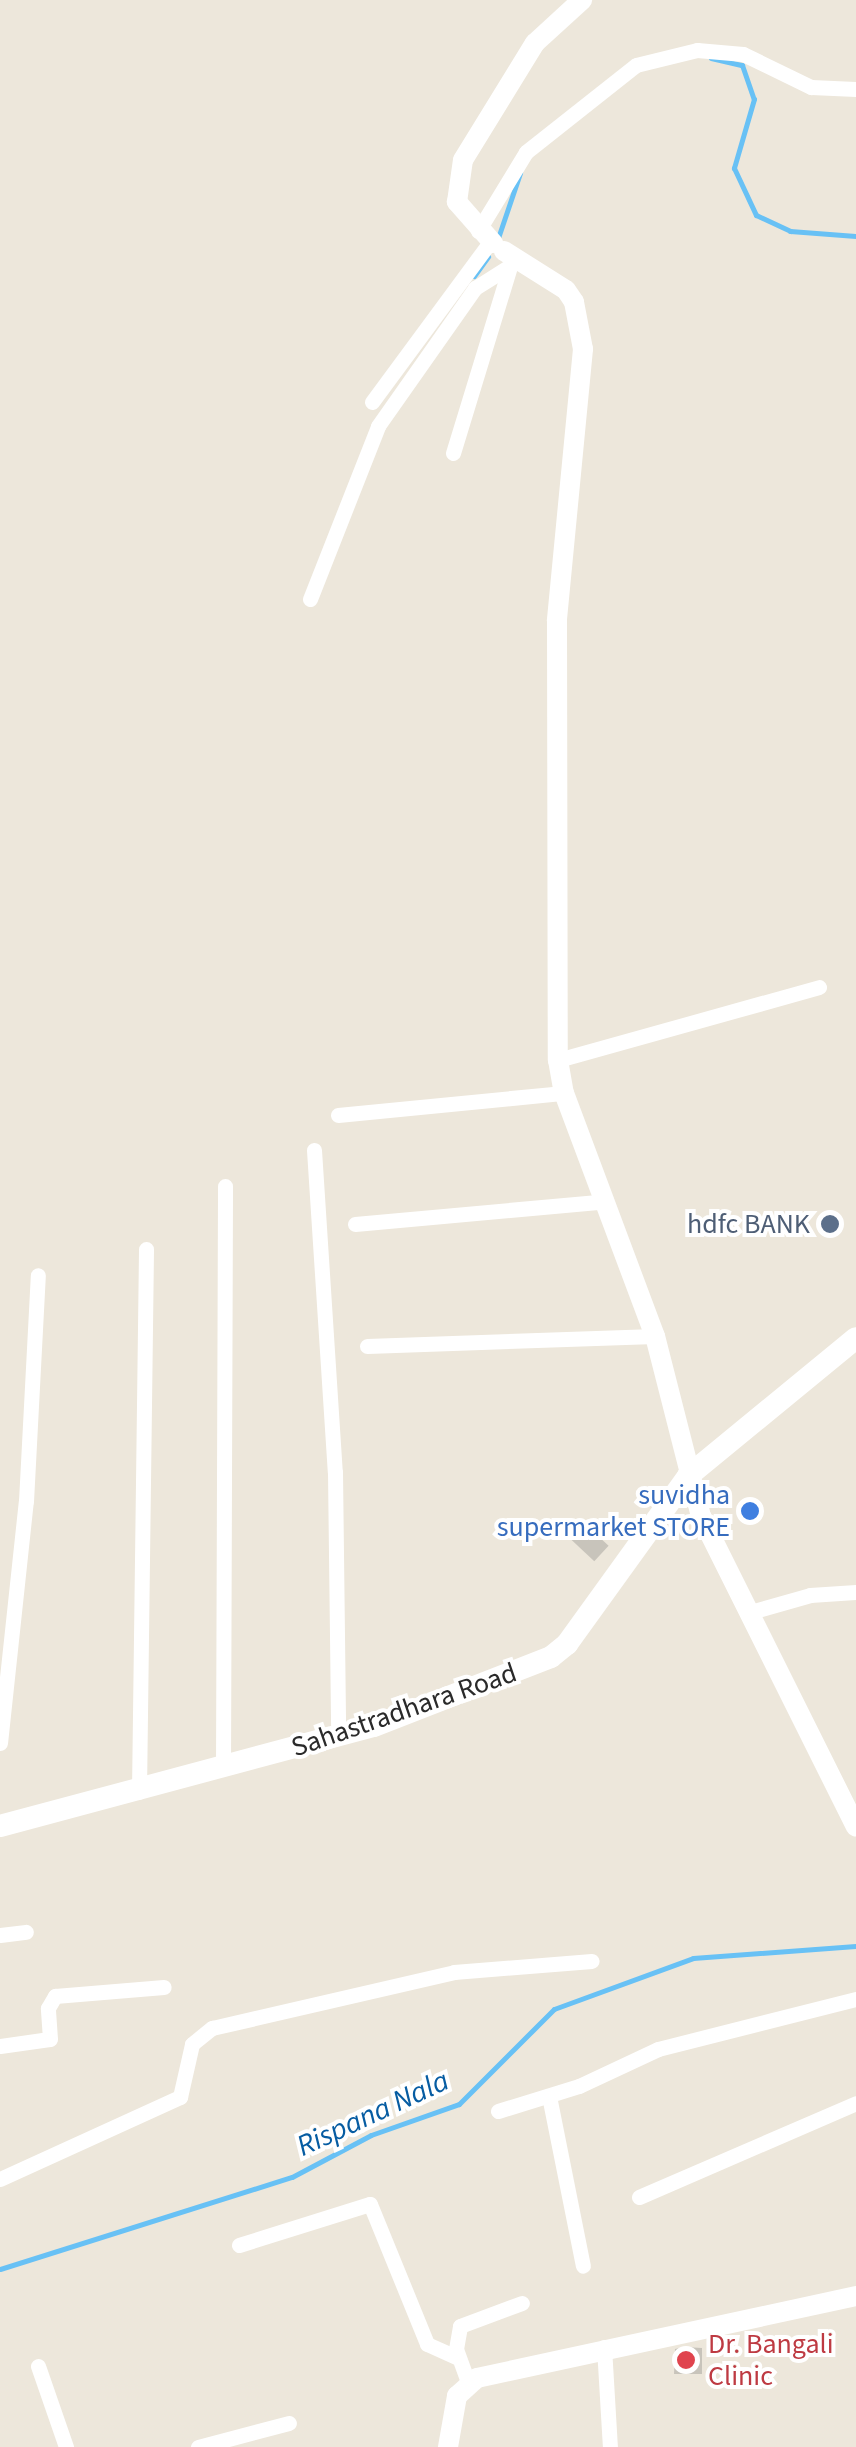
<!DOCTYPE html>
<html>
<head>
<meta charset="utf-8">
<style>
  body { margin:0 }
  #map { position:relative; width:856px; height:2447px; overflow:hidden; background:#ede7db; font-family:"Source Sans 3",sans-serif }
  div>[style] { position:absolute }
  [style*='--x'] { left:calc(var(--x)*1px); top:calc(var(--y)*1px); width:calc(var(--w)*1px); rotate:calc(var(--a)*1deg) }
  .stream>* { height:5px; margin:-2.5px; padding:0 2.5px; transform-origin:2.5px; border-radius:2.5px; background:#68c1f5 }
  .building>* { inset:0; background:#c8c4bb; transform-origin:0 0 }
  .minor>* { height:15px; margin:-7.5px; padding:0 7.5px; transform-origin:7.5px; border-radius:7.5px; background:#fff }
  .tertiary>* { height:20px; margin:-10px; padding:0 10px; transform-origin:10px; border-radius:10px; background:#fff }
  .secondary>* { height:22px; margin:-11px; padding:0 11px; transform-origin:11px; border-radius:11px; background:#fff }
  .dots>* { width:28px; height:28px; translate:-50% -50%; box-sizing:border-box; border:5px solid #fff; border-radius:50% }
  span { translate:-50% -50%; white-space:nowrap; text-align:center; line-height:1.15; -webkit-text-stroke:8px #fff; paint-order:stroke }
  .service-label { font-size:28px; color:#4e5e75 }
  .right { translate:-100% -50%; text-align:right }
  .shop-label { font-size:28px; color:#366cbe }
  .street-label { font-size:28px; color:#2a2a2a }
  .health-label { font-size:28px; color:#be3a42 }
  .left { translate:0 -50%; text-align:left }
  .water-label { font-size:30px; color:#065ca2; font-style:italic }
</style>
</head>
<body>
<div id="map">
  <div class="stream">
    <i style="--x:711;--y:58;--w:32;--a:13"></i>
    <i style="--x:742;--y:65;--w:36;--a:71"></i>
    <i style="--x:754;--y:99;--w:72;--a:106.2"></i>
    <i style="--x:734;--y:168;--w:52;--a:64.9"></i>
    <i style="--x:756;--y:215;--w:38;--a:25"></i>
    <i style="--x:790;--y:231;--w:66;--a:4.3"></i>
    <i style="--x:498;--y:238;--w:69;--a:-71.3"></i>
    <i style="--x:474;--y:276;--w:24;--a:-54"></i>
    <i style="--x:0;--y:2269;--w:306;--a:-17.5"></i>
    <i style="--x:292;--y:2177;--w:89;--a:-28"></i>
    <i style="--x:371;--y:2135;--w:93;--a:-19.4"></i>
    <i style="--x:459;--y:2104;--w:134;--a:-45"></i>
    <i style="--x:554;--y:2009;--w:148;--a:-20.1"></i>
    <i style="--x:693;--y:1958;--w:163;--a:-4.2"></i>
  </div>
  <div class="building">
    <i style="left:583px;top:1522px;width:35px;height:21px;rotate:43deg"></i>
    <i style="clip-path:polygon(684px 2347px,702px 2348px,702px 2374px,674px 2374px,675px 2349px)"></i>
  </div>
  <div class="minor">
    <i style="--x:478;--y:231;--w:92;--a:-58.7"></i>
    <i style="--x:526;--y:152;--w:140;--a:-38.3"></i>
    <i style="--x:636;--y:65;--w:63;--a:-13.8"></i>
    <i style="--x:697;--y:50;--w:46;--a:5"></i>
    <i style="--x:743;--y:54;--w:76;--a:25.9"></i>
    <i style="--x:811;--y:87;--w:45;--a:2.5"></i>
    <i style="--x:372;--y:402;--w:199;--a:-53.6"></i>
    <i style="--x:453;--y:453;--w:202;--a:-73"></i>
    <i style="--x:310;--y:599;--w:186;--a:-68.5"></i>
    <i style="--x:378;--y:426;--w:169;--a:-54.9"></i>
    <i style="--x:475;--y:288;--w:41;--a:-32.2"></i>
    <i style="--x:558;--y:1060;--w:271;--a:-15.6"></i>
    <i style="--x:338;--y:1115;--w:227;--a:-5.6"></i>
    <i style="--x:314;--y:1150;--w:323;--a:86.3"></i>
    <i style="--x:335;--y:1472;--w:264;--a:89.3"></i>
    <i style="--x:355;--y:1224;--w:252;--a:-5.2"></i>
    <i style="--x:367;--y:1346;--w:288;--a:-2"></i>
    <i style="--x:747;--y:1613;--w:66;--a:-15.9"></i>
    <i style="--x:810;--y:1595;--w:46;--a:-3.7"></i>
    <i style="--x:0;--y:1743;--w:243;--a:-83.9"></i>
    <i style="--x:26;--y:1501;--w:226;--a:-87"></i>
    <i style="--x:223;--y:1768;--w:582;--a:-89.8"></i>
    <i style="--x:139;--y:1792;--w:543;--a:-89.26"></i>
    <i style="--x:0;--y:1935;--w:26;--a:-7"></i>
    <i style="--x:0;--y:2046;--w:50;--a:-8"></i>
    <i style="--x:50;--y:2039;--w:31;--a:-94"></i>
    <i style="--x:48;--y:2008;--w:14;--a:-60"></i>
    <i style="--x:55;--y:1996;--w:109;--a:-4.7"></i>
    <i style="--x:549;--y:2096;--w:173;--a:78.7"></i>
    <i style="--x:498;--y:2111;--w:85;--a:-17.2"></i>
    <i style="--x:579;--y:2086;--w:87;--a:-25.1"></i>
    <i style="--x:658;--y:2049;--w:204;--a:-14.2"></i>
    <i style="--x:0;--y:2179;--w:198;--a:-24.5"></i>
    <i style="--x:180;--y:2097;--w:54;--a:-77.2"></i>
    <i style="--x:192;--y:2044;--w:26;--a:-39"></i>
    <i style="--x:212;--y:2028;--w:248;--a:-13"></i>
    <i style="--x:454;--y:1972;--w:138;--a:-4.6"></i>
    <i style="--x:639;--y:2197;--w:236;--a:-23.4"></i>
    <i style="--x:239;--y:2245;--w:137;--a:-17.4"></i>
    <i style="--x:370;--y:2204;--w:151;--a:67.8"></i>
    <i style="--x:427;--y:2344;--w:34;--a:24"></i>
    <i style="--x:604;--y:2347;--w:100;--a:86.6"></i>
    <i style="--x:38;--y:2366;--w:86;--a:70.9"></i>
    <i style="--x:468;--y:2382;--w:35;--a:-110"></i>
    <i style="--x:456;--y:2349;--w:23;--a:-80"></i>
    <i style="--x:460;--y:2326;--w:66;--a:-20.4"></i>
    <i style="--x:198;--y:2447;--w:94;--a:-14.8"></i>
  </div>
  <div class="tertiary">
    <i style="--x:493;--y:243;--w:55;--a:-131.3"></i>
    <i style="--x:457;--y:202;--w:42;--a:-81.9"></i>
    <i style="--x:463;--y:160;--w:137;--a:-58.4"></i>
    <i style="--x:535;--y:43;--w:64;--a:-42.5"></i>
    <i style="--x:504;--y:251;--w:73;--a:32.2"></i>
    <i style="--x:566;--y:290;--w:14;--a:56"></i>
    <i style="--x:574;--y:302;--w:48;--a:79.2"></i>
    <i style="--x:583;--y:349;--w:273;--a:95.5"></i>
    <i style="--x:557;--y:621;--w:439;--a:89.9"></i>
    <i style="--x:558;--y:1060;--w:34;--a:80"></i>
    <i style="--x:564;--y:1093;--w:259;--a:69.5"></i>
    <i style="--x:655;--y:1336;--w:186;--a:75.7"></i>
    <i style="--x:701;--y:1516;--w:347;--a:63.5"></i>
    <i style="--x:448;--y:2447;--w:52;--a:-80"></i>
    <i style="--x:457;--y:2396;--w:27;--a:-42"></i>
    <i style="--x:477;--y:2378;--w:388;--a:-12.2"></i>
  </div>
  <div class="secondary">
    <i style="--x:0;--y:1826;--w:387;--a:-15"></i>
    <i style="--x:374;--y:1726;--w:190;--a:-21.3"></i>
    <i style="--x:551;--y:1657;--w:21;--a:-39"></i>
    <i style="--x:567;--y:1644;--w:207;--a:-54.2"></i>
    <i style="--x:688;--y:1476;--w:217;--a:-39.4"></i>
  </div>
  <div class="dots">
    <i style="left:830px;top:1224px;background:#5c6f8a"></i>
    <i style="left:750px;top:1511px;background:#3f7fe0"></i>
    <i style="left:686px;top:2360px;background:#e0444e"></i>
  </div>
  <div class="service-label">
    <span class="right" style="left:810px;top:1224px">hdfc BANK</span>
  </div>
  <div class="shop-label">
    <span class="right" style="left:730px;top:1511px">suvidha<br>supermarket STORE</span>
  </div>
  <div class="street-label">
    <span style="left:404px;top:1710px;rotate:-19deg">Sahastradhara Road</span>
  </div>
  <div class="health-label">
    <span class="left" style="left:708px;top:2360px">Dr. Bangali<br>Clinic</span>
  </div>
  <div class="water-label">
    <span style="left:373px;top:2114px;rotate:-25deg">Rispana Nala</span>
  </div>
</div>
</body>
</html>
